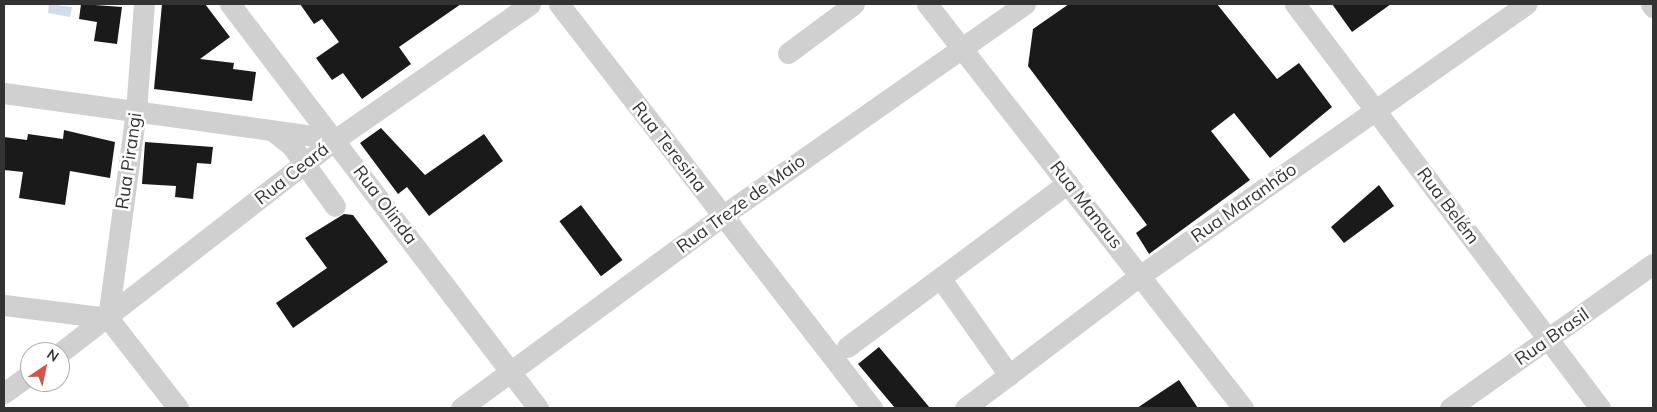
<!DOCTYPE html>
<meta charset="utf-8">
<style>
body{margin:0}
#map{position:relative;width:1657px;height:412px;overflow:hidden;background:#fff;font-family:Mulish,sans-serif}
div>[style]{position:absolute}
.water>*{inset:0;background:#d1ddeb}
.building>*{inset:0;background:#1a1a1a;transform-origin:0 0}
.minor>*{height:21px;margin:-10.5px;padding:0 10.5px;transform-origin:10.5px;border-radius:10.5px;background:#d0d0d0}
span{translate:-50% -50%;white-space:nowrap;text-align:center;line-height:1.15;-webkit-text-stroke:5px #fff;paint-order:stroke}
.street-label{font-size:18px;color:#333}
.frame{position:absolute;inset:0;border:5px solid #333;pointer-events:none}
.north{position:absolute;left:20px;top:342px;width:50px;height:50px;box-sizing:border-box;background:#fff;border:1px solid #adadad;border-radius:50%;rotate:34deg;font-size:14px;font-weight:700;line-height:20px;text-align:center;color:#333}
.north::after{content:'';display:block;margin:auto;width:18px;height:22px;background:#d75347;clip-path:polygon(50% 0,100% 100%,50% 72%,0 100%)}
</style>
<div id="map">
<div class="water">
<i style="clip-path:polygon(49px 4px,72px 7px,70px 17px,48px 13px)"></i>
</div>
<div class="building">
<i style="clip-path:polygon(81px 4px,122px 7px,117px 44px,94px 41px,97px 22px,79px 19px)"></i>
<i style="clip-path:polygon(162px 4px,205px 4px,230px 37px,200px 59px,234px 63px,233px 69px,256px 72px,252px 101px,154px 89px)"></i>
<i style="clip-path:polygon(300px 4px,461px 4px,399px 47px,411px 64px,362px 99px,343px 73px,332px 80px,316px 58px,339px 42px,322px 19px,314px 24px)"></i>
<i style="clip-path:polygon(1069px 4px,1217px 4px,1277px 79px,1299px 63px,1332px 107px,1270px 158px,1234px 113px,1211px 131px,1250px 180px,1149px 254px,1136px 233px,1147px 225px,1028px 66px,1033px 29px)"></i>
<i style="clip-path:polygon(1332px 4px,1391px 4px,1352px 32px)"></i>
<i style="clip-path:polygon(381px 128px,425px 175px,484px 134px,503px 161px,429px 216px,407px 187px,398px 194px,360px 143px)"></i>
<i style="clip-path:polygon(64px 130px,115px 142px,110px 178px,70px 171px,65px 205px,19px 198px,23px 172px,4px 170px,4px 137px,27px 140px,28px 134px,63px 139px)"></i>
<i style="clip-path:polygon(145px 142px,213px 147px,211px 164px,197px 163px,193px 199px,175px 197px,176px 186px,142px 184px)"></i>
<i style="clip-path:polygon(1379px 185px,1394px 206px,1344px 243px,1331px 227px)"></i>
<i style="left:581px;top:205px;width:69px;height:27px;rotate:53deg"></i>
<i style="clip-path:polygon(344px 214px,353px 215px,388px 262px,293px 328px,276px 303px,327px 268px,305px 238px)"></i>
<i style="clip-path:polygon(879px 347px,930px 408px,895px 408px,858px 364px)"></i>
<i style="clip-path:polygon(1179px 380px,1198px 408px,1137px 408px)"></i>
</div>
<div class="minor">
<i style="left:230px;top:4px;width:508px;rotate:52.68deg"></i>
<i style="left:559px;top:4px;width:511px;rotate:52.23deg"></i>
<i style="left:927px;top:4px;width:513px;rotate:51.97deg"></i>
<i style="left:1295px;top:4px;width:506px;rotate:52.95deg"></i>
<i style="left:1651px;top:4px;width:4px;rotate:56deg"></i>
<i style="left:788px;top:53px;width:82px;rotate:-36.6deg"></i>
<i style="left:4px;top:93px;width:335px;rotate:7.9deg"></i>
<i style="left:273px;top:131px;width:23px;rotate:38deg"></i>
<i style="left:291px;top:145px;width:75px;rotate:54.2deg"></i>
<i style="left:941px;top:279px;width:118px;rotate:54.7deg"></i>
<i style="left:4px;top:305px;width:105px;rotate:7.1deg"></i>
<i style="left:108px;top:318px;width:208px;rotate:-82.3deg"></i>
<i style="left:136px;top:112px;width:108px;rotate:-85.8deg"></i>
<i style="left:108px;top:318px;width:114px;rotate:52.1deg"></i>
<i style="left:847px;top:347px;width:275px;rotate:-36.6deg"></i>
<i style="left:60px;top:353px;width:349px;rotate:-37.8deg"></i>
<i style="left:336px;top:139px;width:236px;rotate:-34.8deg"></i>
<i style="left:4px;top:393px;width:32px;rotate:-36deg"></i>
<i style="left:461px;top:408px;width:324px;rotate:-36.3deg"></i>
<i style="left:722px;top:216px;width:370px;rotate:-35deg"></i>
<i style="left:965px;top:408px;width:221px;rotate:-37.1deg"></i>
<i style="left:1141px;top:275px;width:471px;rotate:-35.1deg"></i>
<i style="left:1450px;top:408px;width:249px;rotate:-35.4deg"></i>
</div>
<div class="street-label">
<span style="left:669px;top:147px;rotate:52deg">Rua Teresina</span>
<span style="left:129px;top:161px;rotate:-82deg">Rua Pirangi</span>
<span style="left:292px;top:174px;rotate:-38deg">Rua Ceará</span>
<span style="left:1244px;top:203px;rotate:-35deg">Rua Maranhão</span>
<span style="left:741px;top:204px;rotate:-36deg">Rua Treze de Maio</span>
<span style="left:385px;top:205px;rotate:53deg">Rua Olinda</span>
<span style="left:1086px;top:205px;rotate:52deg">Rua Manaus</span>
<span style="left:1448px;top:206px;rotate:53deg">Rua Belém</span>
<span style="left:1552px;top:337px;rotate:-35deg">Rua Brasil</span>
</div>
<div class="frame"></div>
<div class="north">N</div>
</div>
